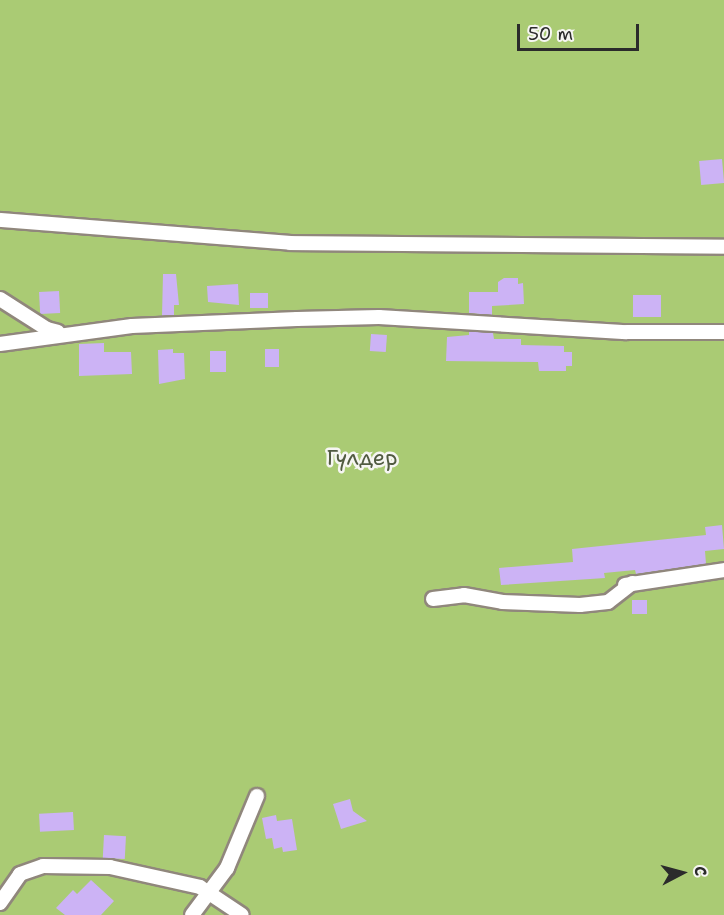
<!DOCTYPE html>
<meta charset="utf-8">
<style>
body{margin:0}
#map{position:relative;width:724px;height:915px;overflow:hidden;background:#f5e3ce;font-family:"Shantell Sans",sans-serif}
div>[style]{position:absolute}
.green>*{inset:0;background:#aacb74;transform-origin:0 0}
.building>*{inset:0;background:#ccb3f5;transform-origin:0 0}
.roads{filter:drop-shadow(2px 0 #90877c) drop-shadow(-2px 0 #90877c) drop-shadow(0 2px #90877c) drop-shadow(0 -2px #90877c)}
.street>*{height:14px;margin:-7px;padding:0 7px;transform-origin:7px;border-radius:7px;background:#fff}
span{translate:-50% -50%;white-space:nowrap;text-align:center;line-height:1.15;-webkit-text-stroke:5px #f6f6f2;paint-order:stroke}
.park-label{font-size:22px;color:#515b41}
.north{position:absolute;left:652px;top:843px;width:60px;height:60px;-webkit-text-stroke:4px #f6f6f2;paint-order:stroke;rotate:84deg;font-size:16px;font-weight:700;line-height:24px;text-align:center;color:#2b2b2b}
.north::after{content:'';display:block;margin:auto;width:21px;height:27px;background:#2b2b2b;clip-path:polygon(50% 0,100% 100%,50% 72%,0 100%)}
.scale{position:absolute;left:517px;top:24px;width:122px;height:27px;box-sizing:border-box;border:3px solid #2b2b2b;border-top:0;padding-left:8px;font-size:18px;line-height:21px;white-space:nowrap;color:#2b2b2b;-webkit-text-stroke:4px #f6f6f2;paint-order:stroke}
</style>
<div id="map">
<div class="green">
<i style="left:0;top:0;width:724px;height:915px"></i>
</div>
<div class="building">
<i style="left:722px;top:159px;width:24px;height:23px;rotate:85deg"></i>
<i style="clip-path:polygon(163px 274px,176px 274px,179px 305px,174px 305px,174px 315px,162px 316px)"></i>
<i style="clip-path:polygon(504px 278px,518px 278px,518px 284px,523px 283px,524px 304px,492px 306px,492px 315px,469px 313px,469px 292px,498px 292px,498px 282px)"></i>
<i style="clip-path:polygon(238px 284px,239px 305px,208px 302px,207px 286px)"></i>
<i style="left:59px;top:291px;width:22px;height:20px;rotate:87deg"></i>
<i style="left:268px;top:293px;width:15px;height:18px;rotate:90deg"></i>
<i style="left:633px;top:295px;width:28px;height:22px"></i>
<i style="clip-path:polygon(469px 331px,493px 333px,494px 339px,521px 339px,521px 345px,564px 346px,564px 352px,572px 352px,572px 366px,566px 366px,566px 371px,539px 371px,538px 362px,446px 361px,447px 337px,469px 335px)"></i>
<i style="left:371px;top:334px;width:16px;height:17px;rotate:4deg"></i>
<i style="clip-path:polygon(104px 343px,104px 352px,131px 352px,132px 374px,79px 376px,79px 344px)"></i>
<i style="clip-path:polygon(173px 349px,173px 353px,184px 353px,185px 379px,159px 384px,158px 350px)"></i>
<i style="left:265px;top:349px;width:14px;height:18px"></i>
<i style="left:210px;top:351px;width:16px;height:21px"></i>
<i style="clip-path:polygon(722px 525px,724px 549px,705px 551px,706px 564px,636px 574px,635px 570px,604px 573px,605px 578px,501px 585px,499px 568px,573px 562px,572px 549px,706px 535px,705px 527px)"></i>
<i style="left:632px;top:600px;width:15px;height:14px"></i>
<i style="clip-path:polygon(350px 799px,353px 811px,367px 821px,341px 829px,333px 804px)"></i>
<i style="left:73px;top:812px;width:18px;height:34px;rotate:87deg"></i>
<i style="clip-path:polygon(276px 815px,277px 821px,292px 819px,297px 850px,283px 852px,282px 847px,274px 849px,272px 838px,266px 839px,262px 818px)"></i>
<i style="left:104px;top:835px;width:22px;height:23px;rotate:3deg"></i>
<i style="clip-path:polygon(91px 880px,114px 901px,101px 915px,65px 915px,56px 908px,73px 890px,77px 894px)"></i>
</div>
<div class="roads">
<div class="street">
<i style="left:0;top:220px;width:291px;rotate:4.5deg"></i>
<i style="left:290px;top:243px;width:434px;rotate:0.5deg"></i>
<i style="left:0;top:299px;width:56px;rotate:32.6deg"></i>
<i style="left:47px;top:329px;width:11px;rotate:15deg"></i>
<i style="left:0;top:344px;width:133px;rotate:-7.8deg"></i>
<i style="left:132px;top:326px;width:165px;rotate:-2.4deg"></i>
<i style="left:297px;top:319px;width:82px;rotate:-1.4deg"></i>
<i style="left:379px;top:317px;width:248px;rotate:3.5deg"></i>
<i style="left:627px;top:332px;width:97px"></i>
<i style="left:625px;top:585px;width:100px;rotate:-8.6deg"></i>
<i style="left:433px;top:599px;width:31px;rotate:-7deg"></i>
<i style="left:464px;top:595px;width:39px;rotate:10deg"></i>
<i style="left:502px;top:602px;width:78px;rotate:2.2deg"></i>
<i style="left:580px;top:605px;width:28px;rotate:-6deg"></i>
<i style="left:608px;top:602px;width:31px;rotate:-38deg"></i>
<i style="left:0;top:903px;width:35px;rotate:-55deg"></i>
<i style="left:20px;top:874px;width:24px;rotate:-19deg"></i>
<i style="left:43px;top:866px;width:67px;rotate:0.9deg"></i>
<i style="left:110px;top:867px;width:92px;rotate:12.5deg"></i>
<i style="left:200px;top:887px;width:50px;rotate:33.7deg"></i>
<i style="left:192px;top:915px;width:59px;rotate:-53.3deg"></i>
<i style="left:227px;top:868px;width:78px;rotate:-67.4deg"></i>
</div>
</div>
<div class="park-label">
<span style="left:362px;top:458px">Гүлдер</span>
</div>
<div class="north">С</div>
<div class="scale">50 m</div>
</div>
